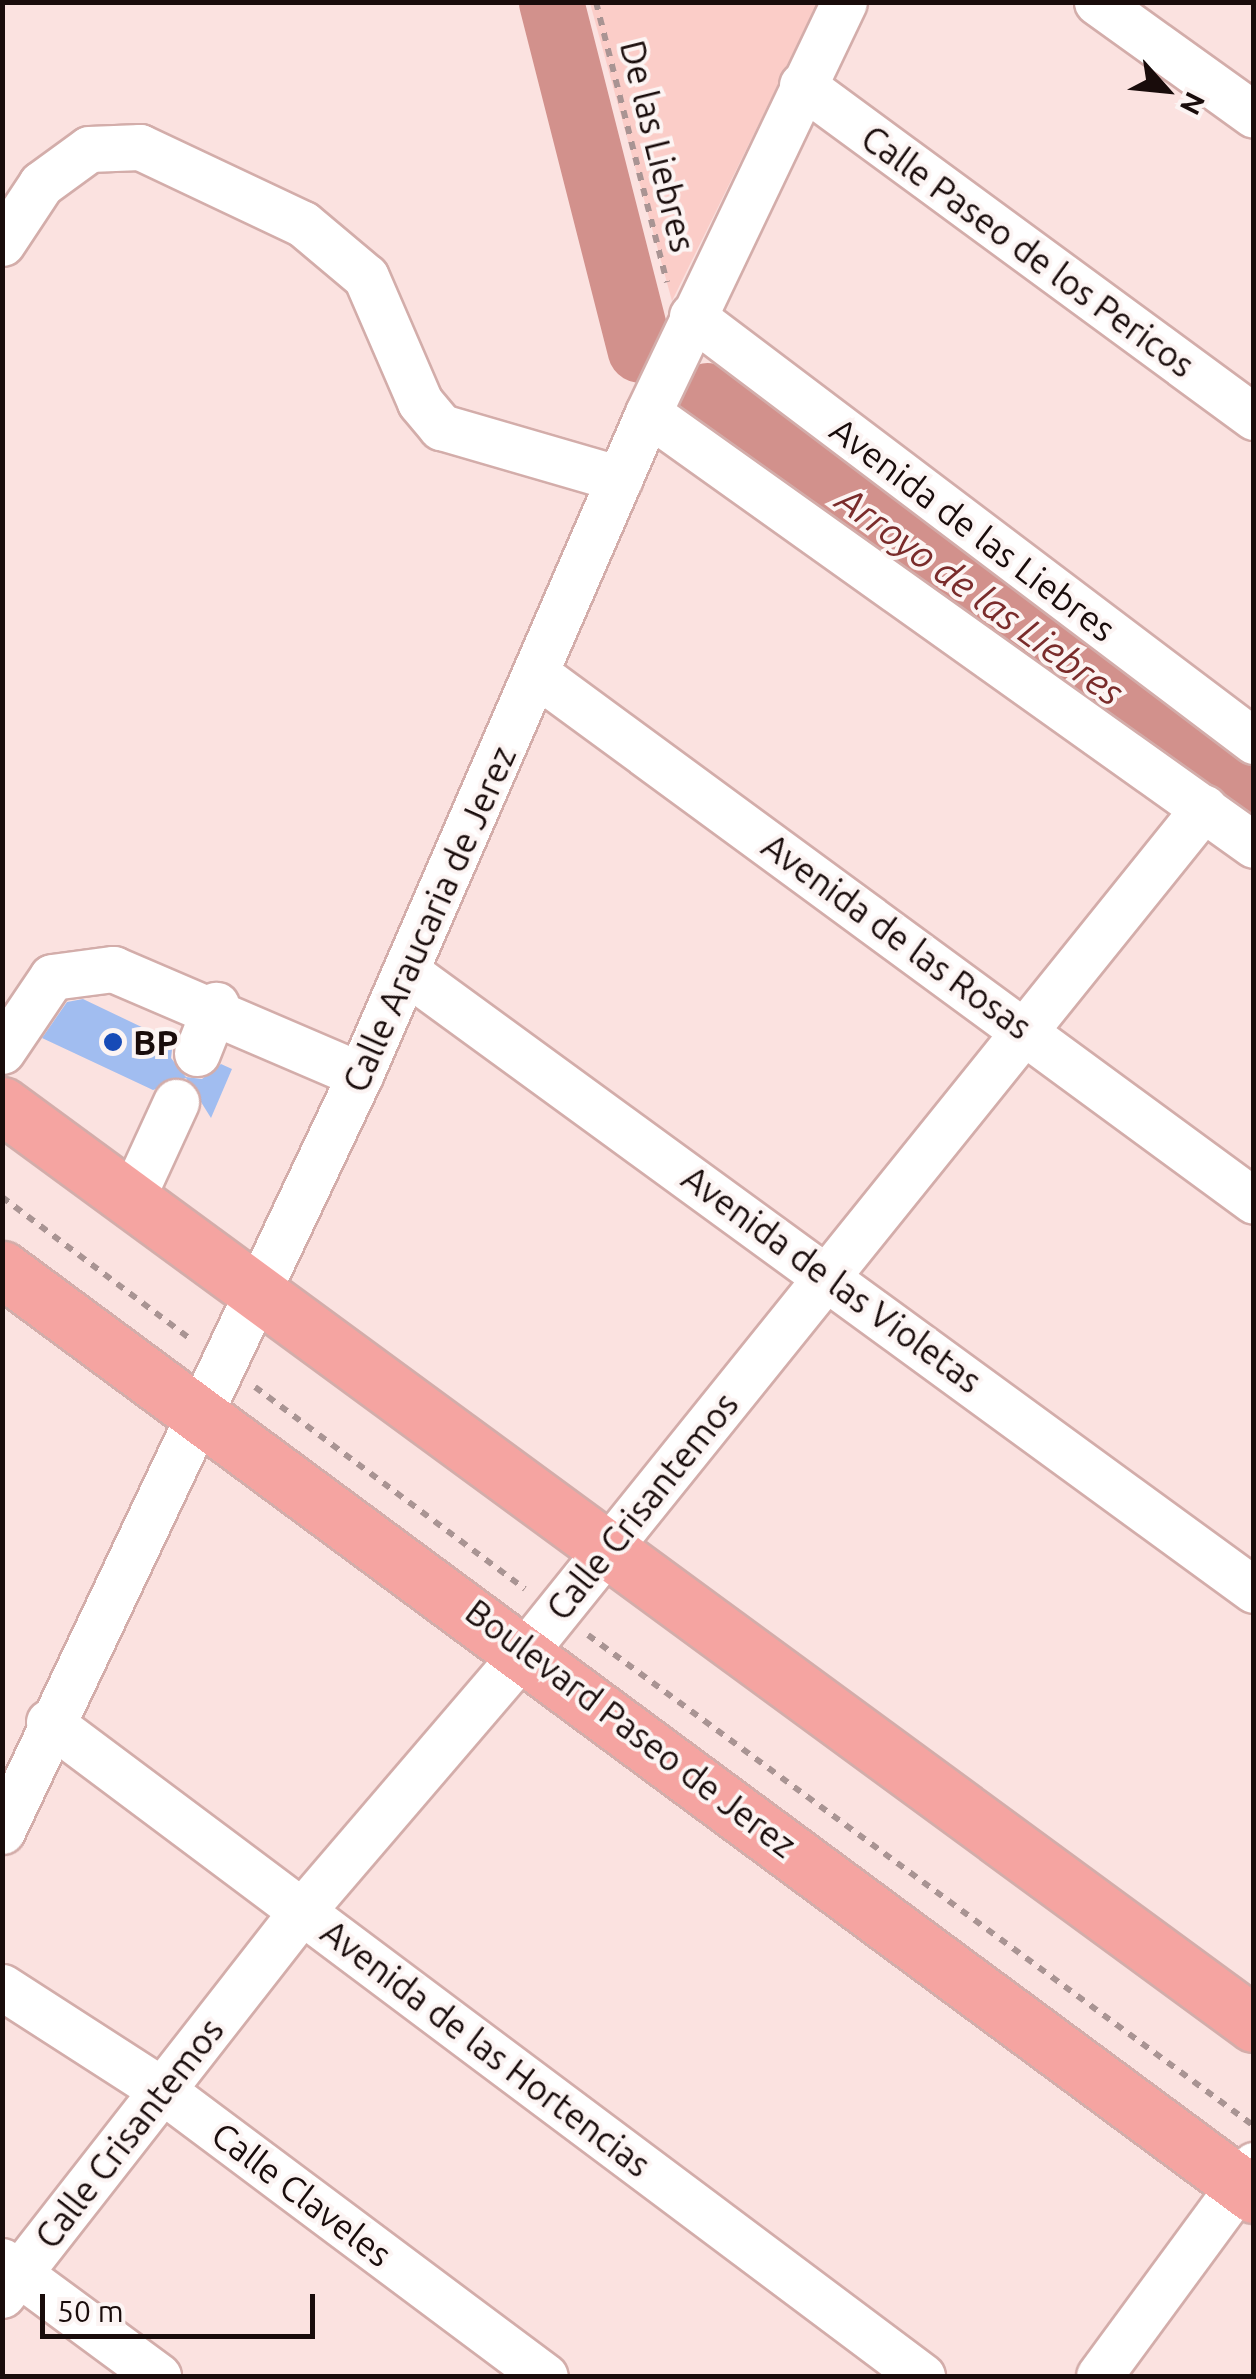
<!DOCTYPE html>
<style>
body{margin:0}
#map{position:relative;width:1256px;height:2379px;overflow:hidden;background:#fbe2e0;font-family:Ubuntu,sans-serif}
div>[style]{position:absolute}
.green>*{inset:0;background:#fbcdc8}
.river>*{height:65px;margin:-32.5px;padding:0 32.5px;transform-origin:32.5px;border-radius:32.5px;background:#d2918c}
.building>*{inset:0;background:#a1bdf0}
.path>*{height:6px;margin-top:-3px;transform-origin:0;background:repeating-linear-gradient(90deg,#a99493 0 8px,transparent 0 16px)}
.roads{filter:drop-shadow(2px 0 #d3adaa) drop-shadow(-2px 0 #d3adaa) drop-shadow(0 2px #d3adaa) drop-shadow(0 -2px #d3adaa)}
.minor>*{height:45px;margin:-22.5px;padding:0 22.5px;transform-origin:22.5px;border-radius:22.5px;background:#fff}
.major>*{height:55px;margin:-27.5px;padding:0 27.5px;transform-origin:27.5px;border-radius:27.5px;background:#f5a4a1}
.dots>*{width:28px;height:28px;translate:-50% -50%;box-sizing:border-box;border:5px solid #fcf4f3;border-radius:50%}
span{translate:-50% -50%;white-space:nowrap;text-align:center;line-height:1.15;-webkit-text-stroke:8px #fcf4f3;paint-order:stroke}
.street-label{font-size:35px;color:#190c0b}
.poi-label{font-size:35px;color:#190c0b;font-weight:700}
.left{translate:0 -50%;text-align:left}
.water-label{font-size:38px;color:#7a2c2b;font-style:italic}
.frame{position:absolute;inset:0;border:5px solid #190c0b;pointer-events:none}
.north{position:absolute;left:1116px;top:40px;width:100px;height:100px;-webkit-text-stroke:8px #fcf4f3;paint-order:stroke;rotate:117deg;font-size:28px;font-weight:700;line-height:40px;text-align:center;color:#190c0b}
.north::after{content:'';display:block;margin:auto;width:35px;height:45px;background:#190c0b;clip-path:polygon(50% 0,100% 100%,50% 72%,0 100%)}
.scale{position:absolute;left:40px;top:2294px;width:275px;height:45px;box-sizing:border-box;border:5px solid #190c0b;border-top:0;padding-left:12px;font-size:30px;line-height:35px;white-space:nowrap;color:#190c0b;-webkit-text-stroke:8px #fcf4f3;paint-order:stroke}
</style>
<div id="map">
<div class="green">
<i style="clip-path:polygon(590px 3px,818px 3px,672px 301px)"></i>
</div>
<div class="river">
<i style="left:551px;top:2px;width:359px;rotate:75.7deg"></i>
<i style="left:707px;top:395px;width:678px;rotate:36.24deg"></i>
</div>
<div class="building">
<i style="clip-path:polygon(83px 999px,173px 1042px,171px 1058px,186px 1077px,202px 1079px,221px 1064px,232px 1069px,211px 1118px,186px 1078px,153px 1090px,42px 1038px,67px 1002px)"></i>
</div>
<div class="path">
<i style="left:596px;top:2px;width:289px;rotate:75.8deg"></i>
<i style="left:2px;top:1197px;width:239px;rotate:37deg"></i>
<i style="left:255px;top:1387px;width:337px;rotate:36.8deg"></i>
<i style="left:588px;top:1635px;width:827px;rotate:36.4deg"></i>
</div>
<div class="roads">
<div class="minor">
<i style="left:1097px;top:2px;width:193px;rotate:35.7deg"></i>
<i style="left:802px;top:85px;width:561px;rotate:36.3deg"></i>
<i style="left:2px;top:243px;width:71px;rotate:-56.5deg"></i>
<i style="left:41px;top:184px;width:59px;rotate:-36.1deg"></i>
<i style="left:89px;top:149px;width:51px;rotate:-2.2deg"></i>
<i style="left:140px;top:147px;width:180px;rotate:25.3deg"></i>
<i style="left:303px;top:224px;width:82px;rotate:40.1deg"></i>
<i style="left:366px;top:277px;width:136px;rotate:66.6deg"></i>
<i style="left:420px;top:402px;width:33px;rotate:50deg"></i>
<i style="left:441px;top:427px;width:186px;rotate:16.2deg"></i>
<i style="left:692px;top:316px;width:705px;rotate:37.1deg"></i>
<i style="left:648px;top:413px;width:744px;rotate:35.48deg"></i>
<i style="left:538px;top:675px;width:888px;rotate:36.3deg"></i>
<i style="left:407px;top:972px;width:1048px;rotate:36.12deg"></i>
<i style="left:2px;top:1051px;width:89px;rotate:-56deg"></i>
<i style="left:52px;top:977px;width:62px;rotate:-7.5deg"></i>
<i style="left:113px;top:969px;width:269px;rotate:23.2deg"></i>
<i style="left:197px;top:1053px;width:52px;rotate:-68.4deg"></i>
<i style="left:131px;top:1200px;width:108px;rotate:-65.3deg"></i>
<i style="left:49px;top:1722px;width:1091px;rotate:36.84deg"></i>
<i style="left:2px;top:1831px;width:836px;rotate:-64.66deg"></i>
<i style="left:360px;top:1075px;width:722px;rotate:-66.49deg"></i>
<i style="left:648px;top:413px;width:455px;rotate:-64.5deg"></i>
<i style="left:2px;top:1987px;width:190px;rotate:32.8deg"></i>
<i style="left:162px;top:2090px;width:478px;rotate:36.8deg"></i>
<i style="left:2px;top:2261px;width:194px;rotate:36.4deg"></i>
<i style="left:2px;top:2295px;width:489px;rotate:-52deg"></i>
<i style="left:303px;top:1910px;width:344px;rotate:-49.4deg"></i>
<i style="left:527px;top:1649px;width:1080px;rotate:-51.17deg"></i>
<i style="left:1099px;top:2376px;width:262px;rotate:-53.7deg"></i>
</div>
<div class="major">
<i style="left:2px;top:1105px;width:1553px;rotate:36.28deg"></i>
<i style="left:2px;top:1269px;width:1557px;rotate:36.49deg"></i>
</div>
</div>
<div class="dots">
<i style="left:113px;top:1042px;background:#174bb7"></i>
</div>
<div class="street-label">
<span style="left:658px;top:146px;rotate:76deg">De las Liebres</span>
<span style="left:1028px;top:251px;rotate:36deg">Calle Paseo de los Pericos</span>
<span style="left:973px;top:529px;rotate:37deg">Avenida de las Liebres</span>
<span style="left:429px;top:919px;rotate:-66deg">Calle Araucaria de Jerez</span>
<span style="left:897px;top:936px;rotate:36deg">Avenida de las Rosas</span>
<span style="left:832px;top:1279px;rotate:36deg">Avenida de las Violetas</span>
<span style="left:642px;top:1506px;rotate:-51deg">Calle Crisantemos</span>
<span style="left:631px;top:1728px;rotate:37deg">Boulevard Paseo de Jerez</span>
<span style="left:486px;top:2048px;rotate:37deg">Avenida de las Hortencias</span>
<span style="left:129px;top:2133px;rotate:-52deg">Calle Crisantemos</span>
<span style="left:302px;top:2194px;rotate:37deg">Calle Claveles</span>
</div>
<div class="poi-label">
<span class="left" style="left:133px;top:1042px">BP</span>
</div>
<div class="water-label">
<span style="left:980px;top:596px;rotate:36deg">Arroyo de las Liebres</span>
</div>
<div class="frame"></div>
<div class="north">N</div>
<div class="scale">50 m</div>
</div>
